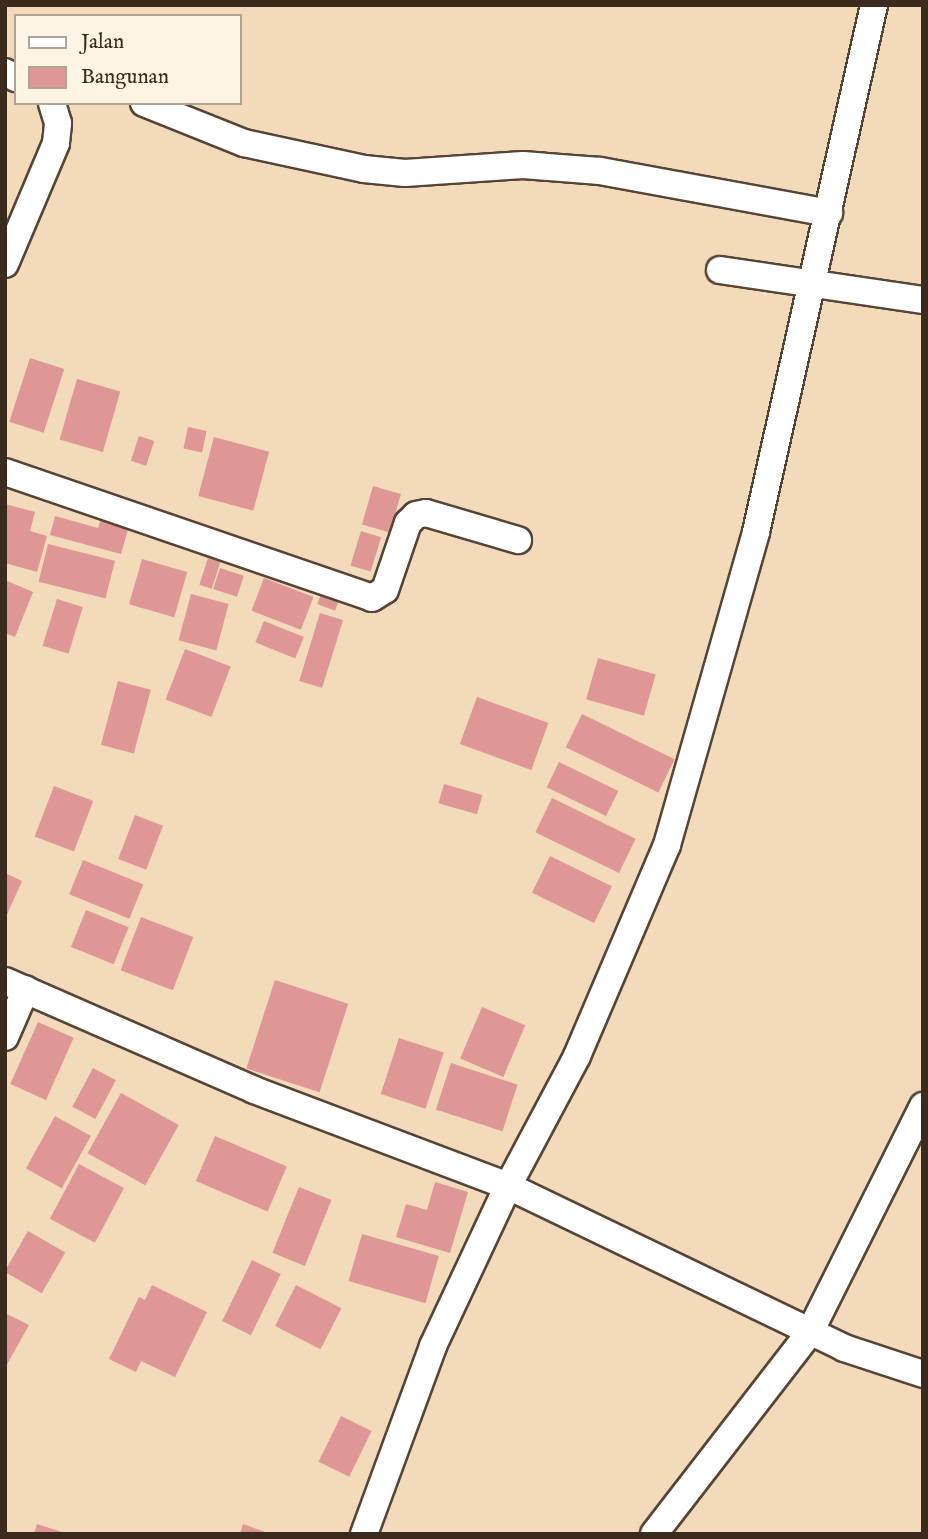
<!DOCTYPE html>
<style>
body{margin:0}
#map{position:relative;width:928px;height:1539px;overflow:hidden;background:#f2dabb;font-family:"IM FELL English",serif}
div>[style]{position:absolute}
.building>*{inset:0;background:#de9794;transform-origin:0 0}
.roads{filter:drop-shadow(2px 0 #564436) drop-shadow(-2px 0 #564436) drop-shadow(0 2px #564436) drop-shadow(0 -2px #564436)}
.minor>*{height:26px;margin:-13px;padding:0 13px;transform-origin:13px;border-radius:13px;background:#fff}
span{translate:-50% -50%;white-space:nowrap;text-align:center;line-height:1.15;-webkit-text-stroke:5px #fcf5e5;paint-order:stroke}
.frame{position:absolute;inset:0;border:7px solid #3b2a1e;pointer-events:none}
.legend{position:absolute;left:14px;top:14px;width:228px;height:91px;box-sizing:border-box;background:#fcf5e5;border:2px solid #afa495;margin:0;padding:9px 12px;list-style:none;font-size:21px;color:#3b2a1e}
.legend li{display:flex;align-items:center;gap:14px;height:35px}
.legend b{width:35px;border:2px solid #afa495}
</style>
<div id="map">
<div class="building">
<i style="left:30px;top:358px;width:36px;height:67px;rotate:18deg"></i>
<i style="left:77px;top:379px;width:45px;height:63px;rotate:16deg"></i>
<i style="left:188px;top:427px;width:19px;height:22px;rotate:12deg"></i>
<i style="left:139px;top:436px;width:16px;height:26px;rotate:18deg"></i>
<i style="left:214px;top:437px;width:57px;height:61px;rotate:15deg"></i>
<i style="left:373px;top:486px;width:29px;height:40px;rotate:16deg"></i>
<i style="clip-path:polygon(5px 504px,35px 512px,30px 531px,47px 536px,37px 572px,5px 563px)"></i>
<i style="clip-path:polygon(55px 516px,98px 528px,101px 519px,129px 526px,121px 554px,50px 535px)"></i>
<i style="left:361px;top:531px;width:21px;height:36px;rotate:17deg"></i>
<i style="left:48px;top:544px;width:69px;height:39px;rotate:14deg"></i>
<i style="left:208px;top:558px;width:13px;height:28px;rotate:18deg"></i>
<i style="left:142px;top:559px;width:47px;height:47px;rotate:16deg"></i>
<i style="left:220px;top:568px;width:25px;height:22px;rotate:18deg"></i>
<i style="left:264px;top:578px;width:53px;height:35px;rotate:21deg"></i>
<i style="clip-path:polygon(5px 580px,33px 592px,15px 637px,5px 633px)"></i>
<i style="left:323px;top:589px;width:19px;height:16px;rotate:21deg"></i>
<i style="left:191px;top:594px;width:39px;height:48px;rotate:15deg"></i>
<i style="left:57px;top:599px;width:27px;height:49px;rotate:17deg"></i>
<i style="left:320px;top:613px;width:24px;height:71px;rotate:17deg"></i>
<i style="left:264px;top:621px;width:43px;height:23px;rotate:22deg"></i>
<i style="left:185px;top:649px;width:49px;height:54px;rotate:21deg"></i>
<i style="left:598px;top:658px;width:60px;height:43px;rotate:16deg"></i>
<i style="left:118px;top:681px;width:34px;height:66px;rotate:15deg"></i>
<i style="left:477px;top:697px;width:76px;height:50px;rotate:20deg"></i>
<i style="left:582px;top:714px;width:103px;height:37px;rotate:26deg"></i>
<i style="left:559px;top:762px;width:66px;height:28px;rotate:26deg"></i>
<i style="left:444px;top:784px;width:40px;height:20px;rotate:16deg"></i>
<i style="left:54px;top:786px;width:42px;height:54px;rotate:21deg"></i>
<i style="left:552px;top:798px;width:93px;height:38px;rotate:26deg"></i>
<i style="left:135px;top:815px;width:30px;height:47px;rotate:21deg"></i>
<i style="left:550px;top:856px;width:69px;height:41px;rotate:26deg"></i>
<i style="left:83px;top:860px;width:65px;height:37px;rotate:22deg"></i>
<i style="clip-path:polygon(5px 873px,22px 881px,5px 919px)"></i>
<i style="left:86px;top:910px;width:46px;height:40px;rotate:22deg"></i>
<i style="left:141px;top:917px;width:56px;height:57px;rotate:21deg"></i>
<i style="left:275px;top:980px;width:77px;height:93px;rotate:18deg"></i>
<i style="left:482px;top:1007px;width:47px;height:56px;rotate:23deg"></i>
<i style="left:38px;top:1022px;width:39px;height:68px;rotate:24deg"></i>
<i style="left:399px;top:1038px;width:47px;height:59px;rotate:18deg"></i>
<i style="left:451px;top:1063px;width:70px;height:49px;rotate:18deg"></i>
<i style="left:93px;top:1068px;width:26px;height:44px;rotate:28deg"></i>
<i style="left:121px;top:1093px;width:66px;height:69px;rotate:29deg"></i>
<i style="left:55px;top:1116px;width:41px;height:60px;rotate:29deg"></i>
<i style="left:215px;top:1136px;width:78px;height:49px;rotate:23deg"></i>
<i style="left:79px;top:1164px;width:51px;height:62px;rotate:28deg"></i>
<i style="clip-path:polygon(435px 1182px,468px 1192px,450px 1253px,396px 1237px,406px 1204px,427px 1210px)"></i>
<i style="left:299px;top:1187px;width:35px;height:71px;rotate:22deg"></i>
<i style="left:28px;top:1231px;width:43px;height:47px;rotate:30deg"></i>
<i style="left:362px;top:1234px;width:80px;height:49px;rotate:16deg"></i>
<i style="left:252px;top:1260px;width:32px;height:68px;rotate:26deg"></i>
<i style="clip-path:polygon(152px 1285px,207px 1312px,175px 1377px,141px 1361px,136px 1372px,109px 1359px,139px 1297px,145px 1300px)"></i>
<i style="left:296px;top:1285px;width:51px;height:46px;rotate:27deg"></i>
<i style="clip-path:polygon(5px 1313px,29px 1325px,5px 1368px)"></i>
<i style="left:341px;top:1416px;width:34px;height:51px;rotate:26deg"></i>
<i style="clip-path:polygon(37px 1524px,65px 1533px,65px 1534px,34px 1534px)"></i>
<i style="clip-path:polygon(243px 1524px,268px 1533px,268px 1534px,240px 1534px)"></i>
</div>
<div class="roads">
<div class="minor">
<i style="left:5px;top:72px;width:13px;rotate:29deg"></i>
<i style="left:144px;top:103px;width:108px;rotate:21.8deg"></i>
<i style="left:244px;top:143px;width:123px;rotate:12.2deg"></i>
<i style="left:364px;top:169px;width:41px;rotate:5.6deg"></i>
<i style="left:405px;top:173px;width:118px;rotate:-3.9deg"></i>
<i style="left:523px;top:165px;width:77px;rotate:4.5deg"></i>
<i style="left:600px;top:171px;width:233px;rotate:10.4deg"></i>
<i style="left:5px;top:264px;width:131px;rotate:-67.1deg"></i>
<i style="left:56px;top:143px;width:20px;rotate:-84deg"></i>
<i style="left:58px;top:123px;width:21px;rotate:-107deg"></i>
<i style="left:720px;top:270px;width:205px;rotate:8.4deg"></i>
<i style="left:5px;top:472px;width:388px;rotate:18.9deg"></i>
<i style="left:372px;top:598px;width:15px;rotate:-32deg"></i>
<i style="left:385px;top:590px;width:71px;rotate:-71.1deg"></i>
<i style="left:408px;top:523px;width:11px;rotate:-45deg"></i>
<i style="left:416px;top:515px;width:10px;rotate:-11deg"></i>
<i style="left:426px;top:513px;width:96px;rotate:16.4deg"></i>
<i style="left:5px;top:981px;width:272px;rotate:23.6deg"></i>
<i style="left:254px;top:1090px;width:272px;rotate:20.7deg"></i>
<i style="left:508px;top:1186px;width:373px;rotate:25.7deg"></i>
<i style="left:844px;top:1348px;width:83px;rotate:18.2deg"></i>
<i style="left:5px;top:1037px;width:52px;rotate:-66.4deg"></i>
<i style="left:364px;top:1534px;width:200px;rotate:-69.8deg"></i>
<i style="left:433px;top:1346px;width:177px;rotate:-64.9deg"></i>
<i style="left:508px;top:1186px;width:147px;rotate:-62deg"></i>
<i style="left:577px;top:1056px;width:229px;rotate:-66.9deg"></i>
<i style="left:667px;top:845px;width:325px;rotate:-74.1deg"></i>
<i style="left:756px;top:532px;width:540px;rotate:-77.38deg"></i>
<i style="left:654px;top:1534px;width:255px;rotate:-52.3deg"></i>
<i style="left:810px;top:1332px;width:253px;rotate:-63.4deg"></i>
</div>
</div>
<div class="frame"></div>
<ul class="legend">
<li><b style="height:9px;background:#fff"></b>Jalan</li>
<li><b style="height:19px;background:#de9794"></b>Bangunan</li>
</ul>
</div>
